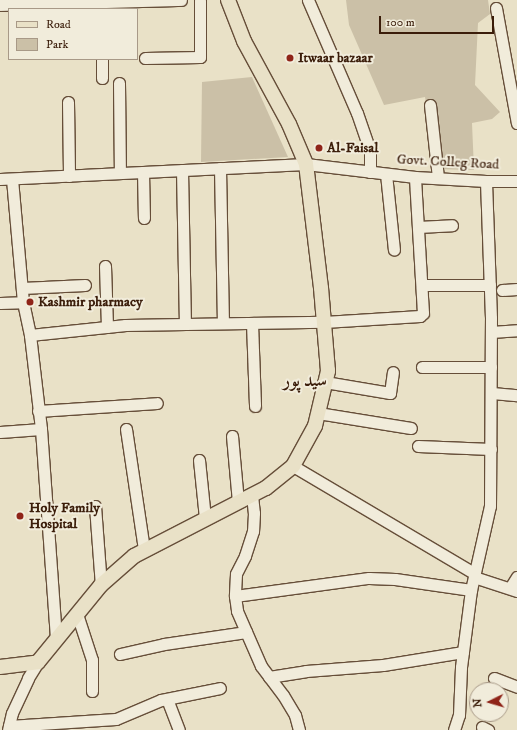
<!DOCTYPE html>
<meta charset="utf-8">
<style>
body{margin:0}
#map{position:relative;width:517px;height:730px;overflow:hidden;background:#e9e1c7;font-family:"IM FELL DW Pica",Amiri,serif}
div>[style]{position:absolute}
.green>*{inset:0;background:#cbc0a7}
.roads{filter:drop-shadow(1px 0 #664e39) drop-shadow(-1px 0 #664e39) drop-shadow(0 1px #664e39) drop-shadow(0 -1px #664e39)}
.minor>*{height:11px;margin:-5.5px;padding:0 5.5px;transform-origin:5.5px;border-radius:5.5px;background:#f1ecdb}
.major>*{height:14px;margin:-7px;padding:0 7px;transform-origin:7px;border-radius:7px;background:#e9e1c7}
.dots>*{width:11px;height:11px;translate:-50% -50%;box-sizing:border-box;border:2px solid #f1ecdb;border-radius:50%}
span{translate:-50% -50%;white-space:nowrap;text-align:center;line-height:1.15;-webkit-text-stroke:4px #f1ecdb;paint-order:stroke}
.poi-label{font-size:14px;color:#3b1d0a;font-weight:700}
.left{translate:0 -50%;text-align:left}
.street-label{font-size:14px;color:#3b1d0a}
.district-label{font-size:18px;color:#3b1d0a;font-weight:700}
.legend{position:absolute;left:8px;top:8px;width:130px;height:52px;box-sizing:border-box;background:#f1ecdb;border:1px solid #a89987;margin:0;padding:5px 7px;list-style:none;font-size:12px;color:#3b1d0a}
.legend li{display:flex;align-items:center;gap:8px;height:20px}
.legend b{width:20px;border:1px solid #a89987}
.north{position:absolute;left:469px;top:682px;width:40px;height:40px;box-sizing:border-box;background:#f1ecdb;border:1px solid #a89987;border-radius:50%;rotate:265deg;font-size:11px;font-weight:700;line-height:16px;text-align:center;color:#3b1d0a}
.north::after{content:'';display:block;margin:auto;width:14px;height:18px;background:#8f2418;clip-path:polygon(50% 0,100% 100%,50% 72%,0 100%)}
.scale{position:absolute;left:379px;top:16px;width:115px;height:18px;box-sizing:border-box;border:2px solid #3b1d0a;border-top:0;padding-left:5px;font-size:12px;line-height:14px;white-space:nowrap;color:#3b1d0a;-webkit-text-stroke:3px #f1ecdb;paint-order:stroke}
</style>
<div id="map">
<div class="green">
<i style="clip-path:polygon(346px 0,488px 0,490px 14px,478px 23px,475px 85px,500px 112px,492px 119px,472px 123px,474px 170px,436px 169px,425px 97px,384px 105px,349px 25px)"></i>
<i style="clip-path:polygon(252px 77px,288px 157px,201px 162px,202px 82px)"></i>
</div>
<div class="roads">
<div class="minor">
<i style="left:308px;top:0;width:123px;rotate:66.6deg"></i>
<i style="left:357px;top:113px;width:39px;rotate:71deg"></i>
<i style="left:370px;top:150px;width:22px;rotate:90deg"></i>
<i style="left:0;top:5px;width:181px;rotate:-1.6deg"></i>
<i style="left:496px;top:8px;width:117px;rotate:79.7deg"></i>
<i style="left:145px;top:58px;width:55px;rotate:-1deg"></i>
<i style="left:200px;top:57px;width:57px;rotate:-90deg"></i>
<i style="left:102px;top:59px;width:19px;rotate:90deg"></i>
<i style="left:119px;top:83px;width:90px;rotate:89.4deg"></i>
<i style="left:68px;top:102px;width:74px;rotate:89.2deg"></i>
<i style="left:430px;top:105px;width:73px;rotate:83.7deg"></i>
<i style="left:220px;top:168px;width:155px;rotate:88.9deg"></i>
<i style="left:182px;top:170px;width:154px;rotate:88.9deg"></i>
<i style="left:143px;top:172px;width:46px;rotate:88.8deg"></i>
<i style="left:386px;top:174px;width:76px;rotate:84deg"></i>
<i style="left:0;top:179px;width:306px;rotate:-2.8deg"></i>
<i style="left:306px;top:164px;width:110px;rotate:6.8deg"></i>
<i style="left:415px;top:177px;width:71px;rotate:3.2deg"></i>
<i style="left:486px;top:181px;width:31px"></i>
<i style="left:12px;top:179px;width:123px;rotate:84.9deg"></i>
<i style="left:23px;top:302px;width:34px;rotate:78deg"></i>
<i style="left:30px;top:335px;width:95px;rotate:83.3deg"></i>
<i style="left:41px;top:429px;width:210px;rotate:85.9deg"></i>
<i style="left:418px;top:227px;width:34px;rotate:-3deg"></i>
<i style="left:105px;top:266px;width:61px;rotate:88.1deg"></i>
<i style="left:422px;top:285px;width:68px"></i>
<i style="left:22px;top:288px;width:63px;rotate:-2.7deg"></i>
<i style="left:502px;top:290px;width:15px;rotate:-4deg"></i>
<i style="left:0;top:303px;width:23px;rotate:-2deg"></i>
<i style="left:252px;top:323px;width:83px;rotate:87.9deg"></i>
<i style="left:491px;top:332px;width:26px;rotate:-4deg"></i>
<i style="left:30px;top:335px;width:96px;rotate:-6deg"></i>
<i style="left:125px;top:325px;width:199px;rotate:-0.9deg"></i>
<i style="left:324px;top:322px;width:96px;rotate:-3.6deg"></i>
<i style="left:420px;top:316px;width:4px;rotate:-45deg"></i>
<i style="left:423px;top:313px;width:136px;rotate:-93.4deg"></i>
<i style="left:422px;top:367px;width:69px"></i>
<i style="left:325px;top:382px;width:66px;rotate:9.6deg"></i>
<i style="left:390px;top:393px;width:21px;rotate:-82deg"></i>
<i style="left:492px;top:393px;width:25px;rotate:5deg"></i>
<i style="left:38px;top:411px;width:119px;rotate:-3.8deg"></i>
<i style="left:318px;top:413px;width:94px;rotate:9.2deg"></i>
<i style="left:126px;top:429px;width:122px;rotate:81.5deg"></i>
<i style="left:0;top:432px;width:41px;rotate:-4.2deg"></i>
<i style="left:232px;top:436px;width:66px;rotate:84.8deg"></i>
<i style="left:418px;top:446px;width:73px;rotate:2.4deg"></i>
<i style="left:199px;top:460px;width:58px;rotate:84.1deg"></i>
<i style="left:293px;top:466px;width:210px;rotate:30.6deg"></i>
<i style="left:252px;top:495px;width:18px;rotate:84deg"></i>
<i style="left:254px;top:513px;width:18px;rotate:93deg"></i>
<i style="left:253px;top:531px;width:26px;rotate:108deg"></i>
<i style="left:245px;top:556px;width:20px;rotate:117deg"></i>
<i style="left:236px;top:574px;width:22px;rotate:93deg"></i>
<i style="left:235px;top:596px;width:15px;rotate:82deg"></i>
<i style="left:237px;top:611px;width:60px;rotate:66.4deg"></i>
<i style="left:261px;top:666px;width:36px;rotate:53deg"></i>
<i style="left:283px;top:695px;width:23px;rotate:59deg"></i>
<i style="left:295px;top:715px;width:16px;rotate:75deg"></i>
<i style="left:95px;top:506px;width:79px;rotate:85.7deg"></i>
<i style="left:474px;top:577px;width:45px;rotate:18deg"></i>
<i style="left:510px;top:588px;width:13px;rotate:-58deg"></i>
<i style="left:235px;top:596px;width:135px;rotate:-7.7deg"></i>
<i style="left:369px;top:578px;width:26px;rotate:2deg"></i>
<i style="left:395px;top:579px;width:77px;rotate:8.2deg"></i>
<i style="left:77px;top:614px;width:48px;rotate:71.9deg"></i>
<i style="left:92px;top:660px;width:31px;rotate:90deg"></i>
<i style="left:120px;top:654px;width:45px;rotate:-12.8deg"></i>
<i style="left:164px;top:644px;width:83px;rotate:-8.3deg"></i>
<i style="left:269px;top:677px;width:37px;rotate:-9deg"></i>
<i style="left:306px;top:671px;width:77px;rotate:-4.5deg"></i>
<i style="left:383px;top:665px;width:81px;rotate:-9.2deg"></i>
<i style="left:494px;top:678px;width:25px;rotate:21deg"></i>
<i style="left:167px;top:699px;width:33px;rotate:69deg"></i>
<i style="left:9px;top:726px;width:107px;rotate:-3.7deg"></i>
<i style="left:116px;top:719px;width:49px;rotate:-22.9deg"></i>
<i style="left:161px;top:700px;width:60px;rotate:-11.5deg"></i>
<i style="left:482px;top:727px;width:7px;rotate:27deg"></i>
<i style="left:8px;top:730px;width:17px;rotate:-77deg"></i>
<i style="left:12px;top:713px;width:38px;rotate:-65deg"></i>
<i style="left:28px;top:678px;width:19px;rotate:-58deg"></i>
<i style="left:454px;top:730px;width:16px;rotate:-72deg"></i>
<i style="left:459px;top:715px;width:48px;rotate:-87.6deg"></i>
<i style="left:461px;top:667px;width:78px;rotate:-82.6deg"></i>
<i style="left:471px;top:590px;width:86px;rotate:-77.3deg"></i>
<i style="left:490px;top:506px;width:188px;rotate:-89.7deg"></i>
<i style="left:491px;top:318px;width:137px;rotate:-92.1deg"></i>
</div>
<div class="major">
<i style="left:0;top:667px;width:38px;rotate:-7deg"></i>
<i style="left:38px;top:662px;width:99px;rotate:-50.7deg"></i>
<i style="left:101px;top:585px;width:44px;rotate:-41.3deg"></i>
<i style="left:134px;top:556px;width:148px;rotate:-27.3deg"></i>
<i style="left:266px;top:488px;width:35px;rotate:-39deg"></i>
<i style="left:293px;top:466px;width:46px;rotate:-61.2deg"></i>
<i style="left:315px;top:426px;width:57px;rotate:-76.7deg"></i>
<i style="left:328px;top:371px;width:83px;rotate:-94.8deg"></i>
<i style="left:321px;top:288px;width:125px;rotate:-96.9deg"></i>
<i style="left:306px;top:164px;width:43px;rotate:-113deg"></i>
<i style="left:289px;top:124px;width:94px;rotate:-118.5deg"></i>
<i style="left:244px;top:41px;width:44px;rotate:-111.3deg"></i>
</div>
</div>
<div class="dots">
<i style="left:290px;top:58px;background:#8f2418"></i>
<i style="left:319px;top:148px;background:#8f2418"></i>
<i style="left:30px;top:302px;background:#8f2418"></i>
<i style="left:20px;top:516px;background:#8f2418"></i>
</div>
<div class="poi-label">
<span class="left" style="left:298px;top:58px">Itwaar bazaar</span>
<span class="left" style="left:327px;top:148px">Al-Faisal</span>
<span class="left" style="left:38px;top:302px">Kashmir pharmacy</span>
<span class="left" style="left:29px;top:516px">Holy Family<br>Hospital</span>
</div>
<div class="street-label">
<span style="left:448px;top:162px;rotate:3deg">Govt. Colleg Road</span>
</div>
<div class="district-label">
<span style="left:305px;top:381px">سید پور</span>
</div>
<ul class="legend">
<li><b style="height:5px;background:#e9e1c7"></b>Road</li>
<li><b style="height:11px;background:#cbc0a7"></b>Park</li>
</ul>
<div class="north">N</div>
<div class="scale">100 m</div>
</div>
